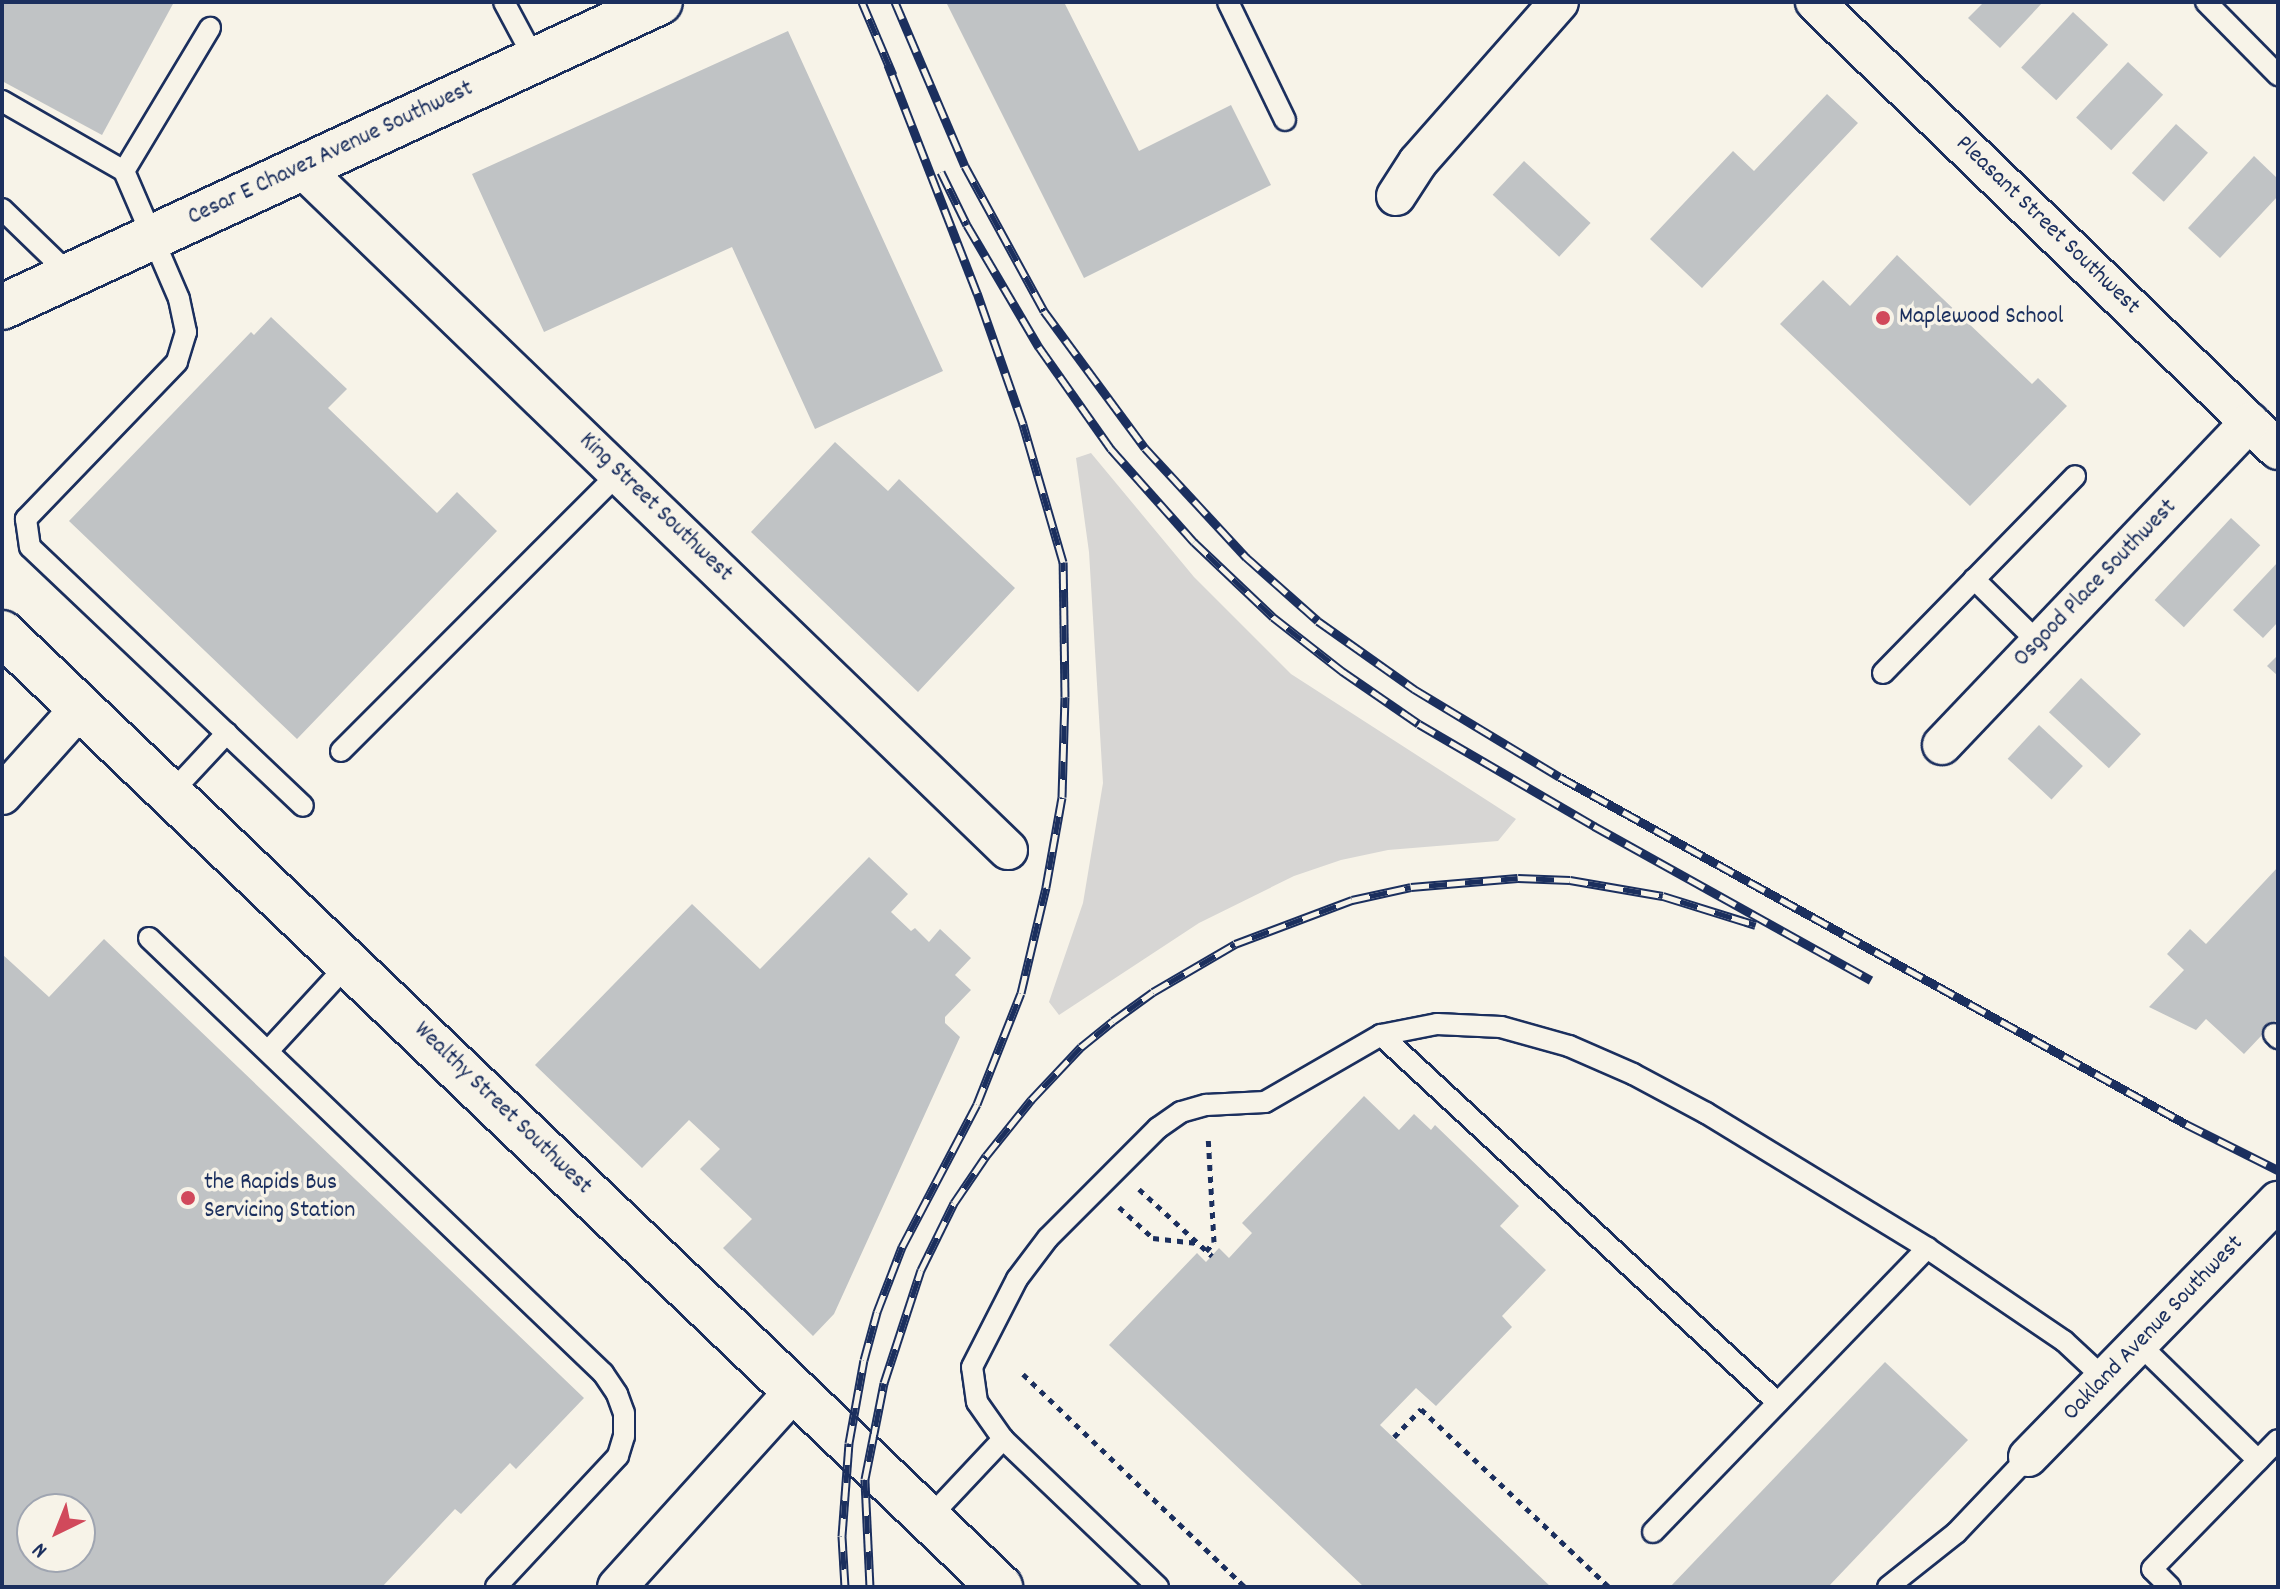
<!DOCTYPE html>
<style>
body{margin:0}
#map{position:relative;width:2280px;height:1589px;overflow:hidden;background:#f7f3e8;font-family:Dekko,sans-serif}
div>[style]{position:absolute}
.green>*{inset:0;background:#d7d6d4}
.building>*{inset:0;background:#c0c3c5;transform-origin:0 0}
.path>*{height:5px;margin-top:-2.5px;transform-origin:0;background:repeating-linear-gradient(90deg,#1b2f5e 0 6px,transparent 0 12px)}
.roads{filter:drop-shadow(2px 0 #1b2f5e) drop-shadow(-2px 0 #1b2f5e) drop-shadow(0 2px #1b2f5e) drop-shadow(0 -2px #1b2f5e)}
.lane>*{height:20px;margin:-10px;padding:0 10px;transform-origin:10px;border-radius:10px;background:#f7f3e8}
.street>*{height:38px;margin:-19px;padding:0 19px;transform-origin:19px;border-radius:19px;background:#f7f3e8}
.secondary>*{height:44px;margin:-22px;padding:0 22px;transform-origin:22px;border-radius:22px;background:#f7f3e8}
.rail>*{height:9px;margin-top:-4.5px;transform-origin:0;background:repeating-linear-gradient(90deg,#f7f3e8 0 18px,#1b2f5e 0 36px);box-sizing:border-box;border-block:2px solid #1b2f5e}
.dots>*{width:22px;height:22px;translate:-50% -50%;box-sizing:border-box;border:4px solid #f7f3e8;border-radius:50%}
span{translate:-50% -50%;white-space:nowrap;text-align:center;line-height:1.15;-webkit-text-stroke:7px #f7f3e8;paint-order:stroke}
.street-label{font-size:24px;color:#1b2f5e}
.poi-label{font-size:24px;color:#1b2f5e}
.left{translate:0 -50%;text-align:left}
.frame{position:absolute;inset:0;border:4px solid #1b2f5e;pointer-events:none}
.north{position:absolute;left:16px;top:1493px;width:80px;height:80px;box-sizing:border-box;background:#f7f3e8;border:2px solid #9fa5b1;border-radius:50%;rotate:223deg;font-size:22px;font-weight:700;line-height:32px;text-align:center;color:#1b2f5e}
.north::after{content:'';display:block;margin:auto;width:28px;height:36px;background:#d1495b;clip-path:polygon(50% 0,100% 100%,50% 72%,0 100%)}
</style>
<div id="map">
<div class="green">
<i style="clip-path:polygon(1091px 453px,1194px 577px,1291px 674px,1516px 819px,1498px 841px,1388px 850px,1341px 860px,1294px 876px,1199px 923px,1059px 1015px,1049px 1002px,1083px 903px,1103px 783px,1089px 552px,1076px 458px)"></i>
</div>
<div class="building">
<i style="clip-path:polygon(2px 2px,174px 2px,102px 135px,2px 81px)"></i>
<i style="clip-path:polygon(946px 2px,1064px 2px,1139px 151px,1231px 105px,1271px 185px,1084px 278px)"></i>
<i style="clip-path:polygon(1984px 2px,2043px 2px,2000px 48px,1968px 18px)"></i>
<i style="left:2073px;top:12px;width:48px;height:76px;rotate:43deg"></i>
<i style="clip-path:polygon(788px 31px,943px 371px,815px 429px,732px 247px,544px 332px,472px 174px)"></i>
<i style="left:2128px;top:62px;width:48px;height:76px;rotate:43deg"></i>
<i style="clip-path:polygon(1827px 94px,1858px 123px,1702px 288px,1650px 239px,1733px 151px,1754px 171px)"></i>
<i style="left:2176px;top:124px;width:43px;height:66px;rotate:42deg"></i>
<i style="clip-path:polygon(2254px 156px,2278px 179px,2278px 196px,2220px 258px,2188px 228px)"></i>
<i style="left:1524px;top:161px;width:91px;height:46px;rotate:43deg"></i>
<i style="clip-path:polygon(1897px 255px,2032px 384px,2038px 378px,2067px 406px,1970px 506px,1780px 324px,1823px 280px,1850px 306px)"></i>
<i style="clip-path:polygon(271px 317px,347px 389px,328px 408px,437px 513px,457px 492px,497px 531px,297px 739px,69px 521px,251px 332px,254px 335px)"></i>
<i style="clip-path:polygon(835px 442px,888px 491px,899px 479px,1015px 588px,918px 692px,751px 532px)"></i>
<i style="left:2231px;top:518px;width:40px;height:112px;rotate:43deg"></i>
<i style="clip-path:polygon(2278px 562px,2278px 622px,2263px 638px,2233px 610px)"></i>
<i style="clip-path:polygon(2278px 655px,2278px 676px,2267px 666px)"></i>
<i style="left:2081px;top:678px;width:82px;height:47px;rotate:43deg"></i>
<i style="left:2039px;top:725px;width:60px;height:46px;rotate:43deg"></i>
<i style="clip-path:polygon(869px 857px,908px 894px,891px 912px,911px 931px,915px 928px,929px 942px,940px 929px,971px 958px,955px 975px,971px 990px,945px 1017px,945px 1023px,960px 1037px,834px 1314px,813px 1336px,723px 1248px,752px 1219px,700px 1169px,720px 1149px,689px 1120px,642px 1168px,535px 1065px,692px 904px,760px 969px)"></i>
<i style="clip-path:polygon(2278px 867px,2278px 1018px,2244px 1054px,2206px 1019px,2196px 1030px,2149px 1007px,2184px 970px,2167px 954px,2190px 929px,2206px 944px)"></i>
<i style="clip-path:polygon(evenodd,104px 939px,584px 1398px,516px 1469px,510px 1463px,461px 1514px,455px 1509px,382px 1587px,2px 1587px,2px 954px,49px 997px,104px 939px,32px 1509px,80px 1509px,80px 1557px,32px 1557px,32px 1509px)"></i>
<i style="clip-path:polygon(1364px 1096px,1399px 1130px,1414px 1114px,1431px 1130px,1435px 1125px,1519px 1206px,1500px 1226px,1546px 1270px,1502px 1316px,1512px 1327px,1436px 1406px,1416px 1388px,1380px 1425px,1551px 1587px,1364px 1587px,1109px 1345px,1197px 1253px,1206px 1262px,1219px 1248px,1229px 1258px,1252px 1233px,1242px 1223px)"></i>
<i style="clip-path:polygon(1885px 1362px,1968px 1440px,1828px 1587px,1670px 1587px)"></i>
</div>
<div class="path">
<i style="left:1139px;top:1189px;width:99px;rotate:42.5deg"></i>
<i style="left:1119px;top:1207px;width:46px;rotate:42.4deg"></i>
<i style="left:1153px;top:1238px;width:44px;rotate:6.5deg"></i>
<i style="left:1206px;top:1251px;width:12px;rotate:-48deg"></i>
<i style="left:1214px;top:1242px;width:107px;rotate:-93.2deg"></i>
<i style="left:1023px;top:1374px;width:308px;rotate:43.8deg"></i>
<i style="left:1394px;top:1437px;width:39px;rotate:-46deg"></i>
<i style="left:1421px;top:1409px;width:259px;rotate:43.4deg"></i>
</div>
<div class="roads">
<div class="lane">
<i style="left:504px;top:2px;width:66px;rotate:61.9deg"></i>
<i style="left:1228px;top:2px;width:131px;rotate:64.2deg"></i>
<i style="left:2206px;top:2px;width:103px;rotate:45.4deg"></i>
<i style="left:2px;top:101px;width:141px;rotate:29.8deg"></i>
<i style="left:124px;top:171px;width:139px;rotate:66.7deg"></i>
<i style="left:179px;top:299px;width:34px;rotate:78deg"></i>
<i style="left:186px;top:332px;width:31px;rotate:107deg"></i>
<i style="left:177px;top:362px;width:218px;rotate:133.9deg"></i>
<i style="left:26px;top:519px;width:28px;rotate:82deg"></i>
<i style="left:30px;top:547px;width:376px;rotate:43.5deg"></i>
<i style="left:124px;top:171px;width:167px;rotate:-59deg"></i>
<i style="left:2px;top:209px;width:93px;rotate:44.1deg"></i>
<i style="left:1974px;top:579px;width:91px;rotate:44.6deg"></i>
<i style="left:1883px;top:673px;width:275px;rotate:-45.7deg"></i>
<i style="left:341px;top:751px;width:393px;rotate:-45deg"></i>
<i style="left:171px;top:793px;width:82px;rotate:-47deg"></i>
<i style="left:149px;top:938px;width:629px;rotate:43.78deg"></i>
<i style="left:603px;top:1373px;width:25px;rotate:56deg"></i>
<i style="left:617px;top:1394px;width:20px;rotate:70deg"></i>
<i style="left:624px;top:1413px;width:23px;rotate:90deg"></i>
<i style="left:624px;top:1436px;width:21px;rotate:107deg"></i>
<i style="left:618px;top:1456px;width:179px;rotate:133deg"></i>
<i style="left:2274px;top:1034px;width:6px;rotate:45deg"></i>
<i style="left:1381px;top:1035px;width:541px;rotate:42.83deg"></i>
<i style="left:268px;top:1051px;width:120px;rotate:-47.4deg"></i>
<i style="left:2140px;top:1345px;width:165px;rotate:44.3deg"></i>
<i style="left:928px;top:1519px;width:110px;rotate:-46.8deg"></i>
<i style="left:1653px;top:1532px;width:395px;rotate:-46deg"></i>
<i style="left:1158px;top:1587px;width:214px;rotate:-136.3deg"></i>
<i style="left:1003px;top:1439px;width:45px;rotate:-125.1deg"></i>
<i style="left:977px;top:1402px;width:35px;rotate:-98deg"></i>
<i style="left:972px;top:1367px;width:99px;rotate:-62.9deg"></i>
<i style="left:1017px;top:1279px;width:51px;rotate:-52.9deg"></i>
<i style="left:1048px;top:1238px;width:156px;rotate:-45deg"></i>
<i style="left:1158px;top:1128px;width:28px;rotate:-35deg"></i>
<i style="left:1181px;top:1112px;width:26px;rotate:-16deg"></i>
<i style="left:1206px;top:1105px;width:59px;rotate:-2.9deg"></i>
<i style="left:1265px;top:1102px;width:134px;rotate:-30deg"></i>
<i style="left:1381px;top:1035px;width:57px;rotate:-11.1deg"></i>
<i style="left:1437px;top:1024px;width:64px;rotate:2.7deg"></i>
<i style="left:1501px;top:1027px;width:71px;rotate:15.6deg"></i>
<i style="left:1569px;top:1046px;width:70px;rotate:23.6deg"></i>
<i style="left:1633px;top:1074px;width:83px;rotate:28.1deg"></i>
<i style="left:1706px;top:1113px;width:259px;rotate:31.4deg"></i>
<i style="left:1927px;top:1248px;width:166px;rotate:34.2deg"></i>
<i style="left:2064px;top:1341px;width:57px;rotate:42.9deg"></i>
<i style="left:1888px;top:1587px;width:87px;rotate:-38.5deg"></i>
<i style="left:1956px;top:1533px;width:105px;rotate:-46.5deg"></i>
<i style="left:2170px;top:1587px;width:25px;rotate:-135deg"></i>
<i style="left:2152px;top:1569px;width:180px;rotate:-45.7deg"></i>
</div>
<div class="street">
<i style="left:1815px;top:2px;width:644px;rotate:44.06deg"></i>
<i style="left:301px;top:167px;width:983px;rotate:44.01deg"></i>
<i style="left:1396px;top:196px;width:40px;rotate:-57.1deg"></i>
<i style="left:1418px;top:162px;width:213px;rotate:-48.6deg"></i>
<i style="left:1942px;top:745px;width:446px;rotate:-46.4deg"></i>
<i style="left:2px;top:795px;width:118px;rotate:-48.1deg"></i>
<i style="left:2028px;top:1457px;width:358px;rotate:-45.7deg"></i>
<i style="left:617px;top:1587px;width:266px;rotate:-47.9deg"></i>
</div>
<div class="secondary">
<i style="left:2px;top:307px;width:725px;rotate:-24.87deg"></i>
<i style="left:2px;top:633px;width:1381px;rotate:43.71deg"></i>
</div>
</div>
<div class="rail">
<i style="left:862px;top:2px;width:79px;rotate:67deg"></i>
<i style="left:895px;top:2px;width:178px;rotate:66.9deg"></i>
<i style="left:965px;top:166px;width:165px;rotate:61.4deg"></i>
<i style="left:1044px;top:311px;width:170px;rotate:53.6deg"></i>
<i style="left:1145px;top:448px;width:149px;rotate:47.2deg"></i>
<i style="left:1246px;top:557px;width:96px;rotate:41.6deg"></i>
<i style="left:1318px;top:621px;width:118px;rotate:35.3deg"></i>
<i style="left:1414px;top:689px;width:170px;rotate:31.1deg"></i>
<i style="left:1560px;top:777px;width:716px;rotate:29deg"></i>
<i style="left:2186px;top:1124px;width:103px;rotate:26.6deg"></i>
<i style="left:941px;top:172px;width:59px;rotate:63.9deg"></i>
<i style="left:967px;top:225px;width:142px;rotate:59.5deg"></i>
<i style="left:1039px;top:347px;width:125px;rotate:54.8deg"></i>
<i style="left:1111px;top:449px;width:125px;rotate:48.3deg"></i>
<i style="left:1194px;top:542px;width:109px;rotate:43.5deg"></i>
<i style="left:1273px;top:617px;width:88px;rotate:38deg"></i>
<i style="left:1342px;top:671px;width:93px;rotate:34.5deg"></i>
<i style="left:1419px;top:724px;width:203px;rotate:30.2deg"></i>
<i style="left:1594px;top:826px;width:317px;rotate:29.1deg"></i>
<i style="left:845px;top:1587px;width:51px;rotate:-93.4deg"></i>
<i style="left:842px;top:1536px;width:93px;rotate:-85.7deg"></i>
<i style="left:849px;top:1443px;width:84px;rotate:-79.8deg"></i>
<i style="left:864px;top:1360px;width:50px;rotate:-74.8deg"></i>
<i style="left:877px;top:1312px;width:70px;rotate:-69deg"></i>
<i style="left:902px;top:1247px;width:161px;rotate:-62.3deg"></i>
<i style="left:977px;top:1104px;width:119px;rotate:-68.4deg"></i>
<i style="left:1021px;top:993px;width:109px;rotate:-76.7deg"></i>
<i style="left:1046px;top:887px;width:91px;rotate:-79.9deg"></i>
<i style="left:1062px;top:797px;width:100px;rotate:-88.3deg"></i>
<i style="left:1065px;top:697px;width:135px;rotate:-90.8deg"></i>
<i style="left:1063px;top:562px;width:144px;rotate:-106.2deg"></i>
<i style="left:1023px;top:424px;width:139px;rotate:-109.3deg"></i>
<i style="left:977px;top:293px;width:245px;rotate:-111.3deg"></i>
<i style="left:870px;top:1587px;width:108px;rotate:-92.7deg"></i>
<i style="left:865px;top:1479px;width:98px;rotate:-78.8deg"></i>
<i style="left:884px;top:1383px;width:119px;rotate:-71.9deg"></i>
<i style="left:921px;top:1270px;width:75px;rotate:-63.8deg"></i>
<i style="left:954px;top:1203px;width:57px;rotate:-55.8deg"></i>
<i style="left:986px;top:1156px;width:72px;rotate:-51.2deg"></i>
<i style="left:1031px;top:1100px;width:73px;rotate:-46.7deg"></i>
<i style="left:1081px;top:1047px;width:41px;rotate:-39.1deg"></i>
<i style="left:1113px;top:1021px;width:49px;rotate:-35.9deg"></i>
<i style="left:1153px;top:992px;width:95px;rotate:-30.3deg"></i>
<i style="left:1235px;top:944px;width:125px;rotate:-20.6deg"></i>
<i style="left:1352px;top:900px;width:60px;rotate:-12.4deg"></i>
<i style="left:1411px;top:887px;width:107px;rotate:-4.8deg"></i>
<i style="left:1518px;top:878px;width:52px;rotate:2.2deg"></i>
<i style="left:1570px;top:880px;width:94px;rotate:9.8deg"></i>
<i style="left:1663px;top:896px;width:97px;rotate:17.3deg"></i>
</div>
<div class="dots">
<i style="left:1883px;top:318px;background:#d1495b"></i>
<i style="left:188px;top:1198px;background:#d1495b"></i>
</div>
<div class="street-label">
<span style="left:331px;top:154px;rotate:-25deg">Cesar E Chavez Avenue Southwest</span>
<span style="left:2047px;top:226px;rotate:44deg">Pleasant Street Southwest</span>
<span style="left:655px;top:508px;rotate:44deg">King Street Southwest</span>
<span style="left:2096px;top:584px;rotate:-46deg">Osgood Place Southwest</span>
<span style="left:502px;top:1109px;rotate:44deg">Wealthy Street Southwest</span>
<span style="left:2154px;top:1329px;rotate:-46deg">Oakland Avenue Southwest</span>
</div>
<div class="poi-label">
<span class="left" style="left:1899px;top:318px">Maplewood School</span>
<span class="left" style="left:204px;top:1198px">the Rapids Bus<br>Servicing Station</span>
</div>
<div class="frame"></div>
<div class="north">N</div>
</div>
